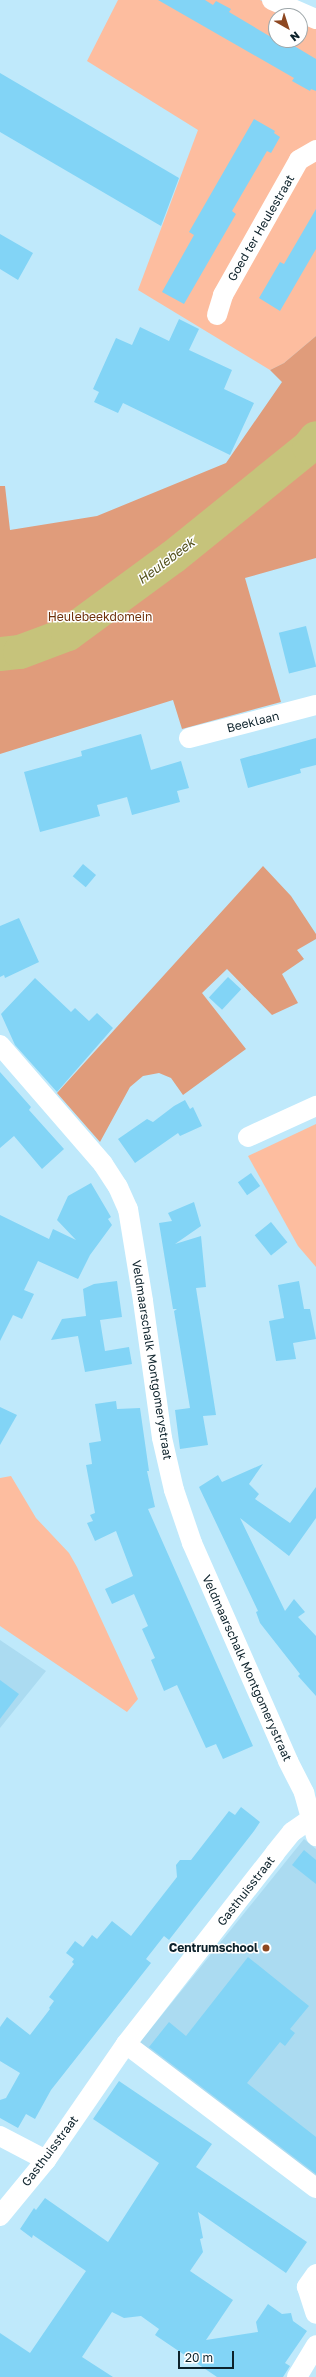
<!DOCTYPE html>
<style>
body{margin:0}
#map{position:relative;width:316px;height:2377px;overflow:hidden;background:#bfe9fb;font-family:"Golos Text",sans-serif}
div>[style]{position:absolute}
.built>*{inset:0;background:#abdbf1}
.green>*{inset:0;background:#fdbd9f}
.forest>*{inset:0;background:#e09c7b}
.river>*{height:34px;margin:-17px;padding:0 17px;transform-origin:17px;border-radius:17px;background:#c6c37b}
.building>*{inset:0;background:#82d4f6;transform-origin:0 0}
.minor>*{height:20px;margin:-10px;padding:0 10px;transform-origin:10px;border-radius:10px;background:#fff}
.dots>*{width:11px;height:11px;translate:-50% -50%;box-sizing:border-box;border:2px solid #fff;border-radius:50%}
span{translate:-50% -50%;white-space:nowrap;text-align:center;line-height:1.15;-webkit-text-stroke:3px #fff;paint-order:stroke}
.street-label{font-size:12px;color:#0d222b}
.park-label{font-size:12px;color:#6d300a}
.poi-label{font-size:12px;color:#0d222b;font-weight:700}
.right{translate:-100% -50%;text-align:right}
.water-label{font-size:13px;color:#54521c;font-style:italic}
.north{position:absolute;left:268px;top:8px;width:40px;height:40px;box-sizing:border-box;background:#fff;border:1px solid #9ea7aa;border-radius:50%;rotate:141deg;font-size:11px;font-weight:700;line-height:16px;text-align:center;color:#0d222b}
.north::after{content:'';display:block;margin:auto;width:14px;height:18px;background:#8d4721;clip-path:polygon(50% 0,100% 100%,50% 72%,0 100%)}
.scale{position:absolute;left:178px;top:2351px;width:56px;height:18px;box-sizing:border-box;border:2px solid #0d222b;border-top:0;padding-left:5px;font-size:12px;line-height:14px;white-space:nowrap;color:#0d222b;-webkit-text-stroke:3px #fff;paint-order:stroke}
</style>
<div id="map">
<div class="built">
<i style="clip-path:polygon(0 1640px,46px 1671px,0 1728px)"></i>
<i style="clip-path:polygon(304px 1839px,316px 1849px,316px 2183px,136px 2047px)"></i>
</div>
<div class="green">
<i style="clip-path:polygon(118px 0,260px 0,278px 10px,295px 16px,276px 16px,276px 40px,300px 40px,300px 18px,316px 27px,316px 336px,284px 363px,270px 370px,138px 290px,198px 130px,87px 61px)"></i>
<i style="clip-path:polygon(316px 1124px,316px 1267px,298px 1246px,248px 1156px)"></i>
<i style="clip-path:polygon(11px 1476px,36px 1518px,69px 1553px,77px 1567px,138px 1699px,127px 1712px,0 1626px,0 1478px)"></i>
</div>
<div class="forest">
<i style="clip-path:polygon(316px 336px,316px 558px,245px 578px,281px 702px,182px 729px,173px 700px,0 754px,0 486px,5px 486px,10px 530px,97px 516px,226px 463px,282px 382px,270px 370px,284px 363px)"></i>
<i style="clip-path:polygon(263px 866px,291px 896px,316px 934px,316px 939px,297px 950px,304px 959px,282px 974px,298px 1003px,272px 1015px,227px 969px,202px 993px,246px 1049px,183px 1095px,171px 1078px,159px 1073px,143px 1076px,130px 1087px,100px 1142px,57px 1093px)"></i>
</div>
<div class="river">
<i style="left:0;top:654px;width:20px;rotate:-6deg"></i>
<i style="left:20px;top:652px;width:51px;rotate:-20.6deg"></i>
<i style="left:68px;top:634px;width:130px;rotate:-36.3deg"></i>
<i style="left:173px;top:557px;width:175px;rotate:-39deg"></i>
<i style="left:309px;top:447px;width:11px;rotate:-52deg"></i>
</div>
<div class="building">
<i style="clip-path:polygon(158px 0,205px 0,213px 5px,216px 1px,231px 9px,229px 12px,276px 40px,284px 43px,286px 41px,316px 59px,316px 91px,311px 89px,310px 91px,292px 81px,294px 78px)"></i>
<i style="clip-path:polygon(0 73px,179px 178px,161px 226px,0 132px)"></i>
<i style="clip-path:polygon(254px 119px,275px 131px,274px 133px,280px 137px,271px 153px,267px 151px,232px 211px,236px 214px,184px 304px,162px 292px,194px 235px,189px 232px)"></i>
<i style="clip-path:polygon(316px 209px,316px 249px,280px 311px,259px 298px,280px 262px,284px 264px)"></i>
<i style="clip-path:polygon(0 234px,33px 253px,18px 280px,0 269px)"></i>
<i style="clip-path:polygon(179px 319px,199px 329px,189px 350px,232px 370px,224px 389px,254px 403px,230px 455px,123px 403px,118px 413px,94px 402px,99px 392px,93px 389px,116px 338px,132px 345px,140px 327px,169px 341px)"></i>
<i style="left:306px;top:626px;width:42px;height:28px;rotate:76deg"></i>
<i style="clip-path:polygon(141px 734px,151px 770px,181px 761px,189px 788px,177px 791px,180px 802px,132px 815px,127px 797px,97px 805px,100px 816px,40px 832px,24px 772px,82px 756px,81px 751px)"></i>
<i style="clip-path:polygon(316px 738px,316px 765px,300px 769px,301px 773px,248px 788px,240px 759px)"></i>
<i style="left:83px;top:864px;width:17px;height:16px;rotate:40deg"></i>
<i style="clip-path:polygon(19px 918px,39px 962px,5px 978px,4px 975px,0 977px,0 926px)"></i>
<i style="left:228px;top:977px;width:18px;height:28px;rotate:43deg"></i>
<i style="clip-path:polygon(35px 978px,71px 1012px,75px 1008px,89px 1021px,97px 1013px,113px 1028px,57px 1092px,15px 1045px,1px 1014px)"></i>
<i style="clip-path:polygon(0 1072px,31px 1107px,29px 1110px,64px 1149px,42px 1169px,14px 1136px,0 1148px)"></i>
<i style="clip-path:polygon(185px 1100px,190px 1109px,193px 1107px,202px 1126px,180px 1136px,178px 1133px,135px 1163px,118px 1139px,147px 1119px,153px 1122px,174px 1106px)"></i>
<i style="left:251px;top:1173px;width:16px;height:16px;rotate:55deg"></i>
<i style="clip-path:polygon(91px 1183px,111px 1217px,108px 1219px,112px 1225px,90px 1255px,78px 1279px,38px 1261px,24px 1290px,34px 1294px,22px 1319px,13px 1315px,0 1341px,0 1215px,49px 1239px,53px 1229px,76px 1240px,57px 1220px,68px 1196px)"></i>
<i style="clip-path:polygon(194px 1202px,201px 1226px,175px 1244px,201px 1236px,206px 1287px,196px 1288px,216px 1415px,203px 1416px,208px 1445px,180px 1449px,175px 1410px,190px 1408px,174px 1311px,177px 1309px,173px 1309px,159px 1223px,172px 1221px,168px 1213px)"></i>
<i style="left:271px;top:1222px;width:26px;height:21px;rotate:51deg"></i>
<i style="clip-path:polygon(117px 1281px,122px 1317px,100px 1320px,105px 1351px,129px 1347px,132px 1364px,85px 1372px,78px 1336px,51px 1340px,62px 1319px,86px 1316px,83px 1289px,94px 1284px)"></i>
<i style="clip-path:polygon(299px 1281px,304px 1309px,310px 1309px,316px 1339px,293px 1343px,296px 1359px,276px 1361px,269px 1321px,284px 1318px,278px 1285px)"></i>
<i style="clip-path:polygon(116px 1401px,117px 1409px,140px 1408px,149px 1471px,147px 1471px,155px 1507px,148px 1509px,253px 1746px,223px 1759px,216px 1744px,206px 1748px,177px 1685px,164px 1691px,151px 1660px,155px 1658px,142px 1629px,148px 1626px,134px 1594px,112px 1604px,105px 1589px,133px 1576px,116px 1531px,95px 1541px,87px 1523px,93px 1521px,90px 1515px,95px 1513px,86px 1465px,92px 1464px,89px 1443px,101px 1441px,95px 1404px)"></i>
<i style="clip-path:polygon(0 1407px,17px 1415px,0 1445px)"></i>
<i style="clip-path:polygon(263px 1464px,249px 1484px,259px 1494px,255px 1499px,290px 1523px,316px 1487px,316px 1518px,289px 1556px,240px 1518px,285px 1611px,294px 1599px,305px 1612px,298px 1617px,316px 1636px,316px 1696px,298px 1676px,300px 1674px,260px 1623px,256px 1612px,258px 1611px,199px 1487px,218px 1475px,222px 1482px)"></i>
<i style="clip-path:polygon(0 1680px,19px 1694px,0 1719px)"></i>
<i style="clip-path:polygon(241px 1807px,260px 1822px,254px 1831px,169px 1940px,164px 1936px,146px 1959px,151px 1963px,51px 2090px,35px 2119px,26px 2114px,18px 2128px,0 2118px,0 2100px,6px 2098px,20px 2073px,0 2061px,0 2027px,7px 2017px,30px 2035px,50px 2009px,49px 2008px,54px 2001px,49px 1997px,74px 1964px,72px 1962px,74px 1959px,66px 1953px,75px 1941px,83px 1947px,92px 1935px,97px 1939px,112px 1921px,131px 1936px,177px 1877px,176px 1865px,180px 1860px,191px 1860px,229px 1811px,235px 1815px)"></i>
<i style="clip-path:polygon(304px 1850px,316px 1860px,316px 1884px,292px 1865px)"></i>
<i style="clip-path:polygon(248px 1957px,309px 2006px,290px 2029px,295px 2033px,285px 2046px,280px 2042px,247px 2083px,316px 2137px,316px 2174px,149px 2047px,169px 2022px,186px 2036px)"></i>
<i style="clip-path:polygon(119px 2081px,212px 2144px,196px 2167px,307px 2242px,286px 2273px,198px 2212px,203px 2238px,200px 2239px,203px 2252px,190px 2271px,233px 2300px,206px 2340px,258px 2332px,256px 2322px,268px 2304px,282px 2314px,291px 2313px,293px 2321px,307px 2331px,285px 2363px,290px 2366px,283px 2377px,217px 2377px,155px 2335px,159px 2329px,141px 2316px,124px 2318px,112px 2312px,82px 2357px,113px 2377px,0 2377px,0 2333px,30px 2353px,86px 2271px,33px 2235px,32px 2238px,20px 2229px,34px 2208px,36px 2210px,45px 2198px,108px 2242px,159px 2163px,93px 2119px)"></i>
</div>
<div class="minor">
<i style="left:272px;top:0;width:48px;rotate:23.4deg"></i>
<i style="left:217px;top:315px;width:21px;rotate:-73deg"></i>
<i style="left:223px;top:295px;width:155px;rotate:-60.6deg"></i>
<i style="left:299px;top:160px;width:20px;rotate:-30deg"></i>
<i style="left:189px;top:738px;width:131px;rotate:-14.6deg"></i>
<i style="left:0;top:1045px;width:157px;rotate:49.1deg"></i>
<i style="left:103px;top:1164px;width:27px;rotate:57deg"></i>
<i style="left:118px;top:1187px;width:24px;rotate:66deg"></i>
<i style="left:128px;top:1209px;width:93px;rotate:80.7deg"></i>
<i style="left:143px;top:1301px;width:138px;rotate:82.1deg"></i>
<i style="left:162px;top:1438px;width:53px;rotate:77deg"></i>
<i style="left:174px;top:1490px;width:56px;rotate:71.2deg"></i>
<i style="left:192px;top:1543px;width:238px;rotate:66.2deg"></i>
<i style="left:288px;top:1761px;width:36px;rotate:63deg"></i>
<i style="left:304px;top:1793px;width:45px;rotate:74.4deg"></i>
<i style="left:248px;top:1137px;width:75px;rotate:-24.5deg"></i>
<i style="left:126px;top:2044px;width:238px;rotate:37.2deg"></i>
<i style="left:0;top:2136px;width:52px;rotate:27.6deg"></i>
<i style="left:0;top:2216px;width:72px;rotate:-50.6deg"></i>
<i style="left:46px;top:2160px;width:141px;rotate:-55.4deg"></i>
<i style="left:126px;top:2044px;width:242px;rotate:-52deg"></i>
<i style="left:275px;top:1853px;width:27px;rotate:-51deg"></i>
<i style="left:292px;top:1832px;width:29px;rotate:-35deg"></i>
<i style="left:316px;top:2274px;width:16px;rotate:125deg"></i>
<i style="left:307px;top:2287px;width:28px;rotate:72deg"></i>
<i style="left:297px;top:2377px;width:37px;rotate:-59deg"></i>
</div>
<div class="dots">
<i style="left:266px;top:1948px;background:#8d4721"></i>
</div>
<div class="street-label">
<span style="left:261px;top:228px;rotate:-60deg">Goed ter Heulestraat</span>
<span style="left:253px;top:722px;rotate:-14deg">Beeklaan</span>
<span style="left:152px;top:1360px;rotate:81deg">Veldmaarschalk Montgomerystraat</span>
<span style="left:247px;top:1668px;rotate:66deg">Veldmaarschalk Montgomerystraat</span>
<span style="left:246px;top:1891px;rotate:-52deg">Gasthuisstraat</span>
<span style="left:50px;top:2151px;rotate:-53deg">Gasthuisstraat</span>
</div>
<div class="park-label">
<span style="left:100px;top:617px">Heulebeekdomein</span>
</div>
<div class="poi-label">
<span class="right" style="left:258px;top:1948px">Centrumschool</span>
</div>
<div class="water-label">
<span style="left:166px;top:561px;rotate:-37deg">Heulebeek</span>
</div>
<div class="north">N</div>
<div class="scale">20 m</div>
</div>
